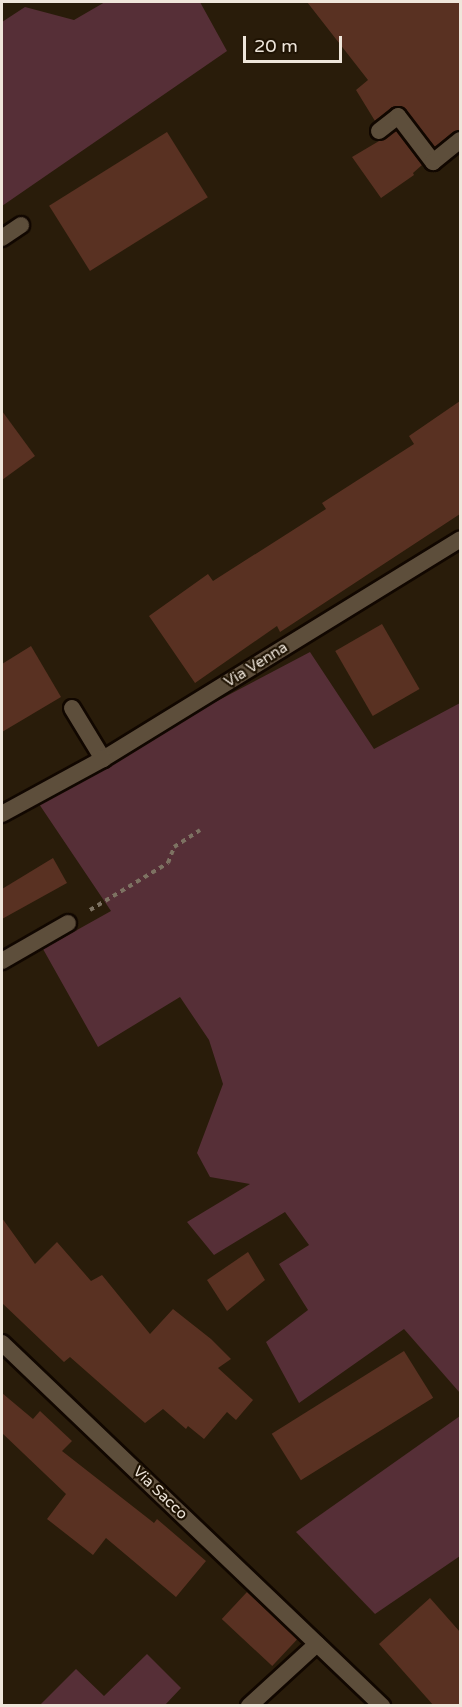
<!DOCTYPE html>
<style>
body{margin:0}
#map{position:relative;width:462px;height:1707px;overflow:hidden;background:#291c0a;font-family:"Varela Round",sans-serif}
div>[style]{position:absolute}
.green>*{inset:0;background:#562f37}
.building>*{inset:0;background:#593122;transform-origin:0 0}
.path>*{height:4px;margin-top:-2px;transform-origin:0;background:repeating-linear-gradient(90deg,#7d7262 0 4.5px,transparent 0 9px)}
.roads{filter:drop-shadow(2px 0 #110700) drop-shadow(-2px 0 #110700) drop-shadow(0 2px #110700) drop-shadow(0 -2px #110700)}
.service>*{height:16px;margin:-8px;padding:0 8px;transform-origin:8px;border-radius:8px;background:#5d4e3b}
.minor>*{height:16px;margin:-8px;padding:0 8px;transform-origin:8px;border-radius:8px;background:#5d4e3b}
span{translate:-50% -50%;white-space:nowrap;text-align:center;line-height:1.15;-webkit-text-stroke:4.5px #1f1303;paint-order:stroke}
.street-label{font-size:15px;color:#efe6db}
.frame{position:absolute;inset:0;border:3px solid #efe6db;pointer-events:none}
.scale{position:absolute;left:243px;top:36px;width:99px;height:27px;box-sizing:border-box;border:3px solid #efe6db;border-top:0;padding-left:8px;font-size:18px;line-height:21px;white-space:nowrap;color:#efe6db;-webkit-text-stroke:4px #1f1303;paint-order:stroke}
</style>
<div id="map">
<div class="green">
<i style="clip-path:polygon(105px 2px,200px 2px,227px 51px,2px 206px,2px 22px,25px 7px,74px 20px)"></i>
<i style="clip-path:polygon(310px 652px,374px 749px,460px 703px,460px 1393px,404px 1329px,299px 1403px,266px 1342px,308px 1310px,279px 1264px,309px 1245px,285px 1212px,214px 1255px,187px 1222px,250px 1184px,210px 1177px,197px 1153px,223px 1084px,209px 1040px,180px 997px,98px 1047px,43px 949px,111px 911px,37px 801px,143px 740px)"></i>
<i style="clip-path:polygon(460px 1416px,460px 1556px,375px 1614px,296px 1532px)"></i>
<i style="clip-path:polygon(147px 1654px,181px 1688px,165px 1705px,40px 1705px,76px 1669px,104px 1696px)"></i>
</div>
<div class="building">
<i style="clip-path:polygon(307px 2px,460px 2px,460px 130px,453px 132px,435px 147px,403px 107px,392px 107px,375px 121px,356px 90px,368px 80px)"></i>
<i style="clip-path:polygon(396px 131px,422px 165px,413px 173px,414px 175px,381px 198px,352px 157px)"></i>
<i style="left:167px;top:132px;width:77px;height:139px;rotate:58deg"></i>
<i style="clip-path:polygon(460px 401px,460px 514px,280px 632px,277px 626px,195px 683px,149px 616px,208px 574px,213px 581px,326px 509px,322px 503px,414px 444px,409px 436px)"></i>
<i style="clip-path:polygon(2px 411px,35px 456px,2px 480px)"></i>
<i style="left:382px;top:624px;width:75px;height:54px;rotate:60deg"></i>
<i style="clip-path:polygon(31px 646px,61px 697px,2px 732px,2px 664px)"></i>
<i style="clip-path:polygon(53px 858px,67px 883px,2px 919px,2px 889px)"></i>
<i style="clip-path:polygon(2px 1218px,35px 1264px,57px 1242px,91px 1281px,102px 1275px,150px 1334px,173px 1309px,211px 1339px,231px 1359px,218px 1368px,253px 1400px,236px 1420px,227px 1412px,204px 1439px,188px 1426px,186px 1429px,163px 1409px,145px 1423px,70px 1357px,64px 1362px,2px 1303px)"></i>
<i style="clip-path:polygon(248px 1252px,265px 1280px,227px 1311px,207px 1280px)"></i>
<i style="left:404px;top:1351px;width:55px;height:156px;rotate:58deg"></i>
<i style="clip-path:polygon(2px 1393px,33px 1419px,40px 1411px,72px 1441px,62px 1451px,154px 1523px,157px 1519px,206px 1561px,176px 1597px,106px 1538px,93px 1555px,47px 1519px,66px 1494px,2px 1433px)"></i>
<i style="left:247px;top:1592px;width:69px;height:37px;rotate:43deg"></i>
<i style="clip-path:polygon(430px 1598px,460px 1632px,460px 1706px,434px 1706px,379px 1644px)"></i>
</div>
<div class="path">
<i style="left:90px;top:910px;width:91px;rotate:-31.1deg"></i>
<i style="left:168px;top:863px;width:17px;rotate:-69deg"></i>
<i style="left:174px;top:847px;width:31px;rotate:-33deg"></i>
</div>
<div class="roads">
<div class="service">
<i style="left:379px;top:131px;width:24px;rotate:-38deg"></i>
<i style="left:398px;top:116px;width:58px;rotate:52.7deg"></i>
<i style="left:433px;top:162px;width:35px;rotate:-39deg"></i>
<i style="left:2px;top:238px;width:23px;rotate:-34deg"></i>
<i style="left:72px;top:708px;width:60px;rotate:58.7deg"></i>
<i style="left:103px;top:759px;width:419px;rotate:-31.6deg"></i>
<i style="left:2px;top:814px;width:115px;rotate:-28.6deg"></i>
<i style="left:2px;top:961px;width:76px;rotate:-29.9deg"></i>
<i style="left:249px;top:1706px;width:92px;rotate:-42.4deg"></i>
</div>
<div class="minor">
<i style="left:2px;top:1343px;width:526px;rotate:43.69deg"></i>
</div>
</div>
<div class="street-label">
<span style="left:256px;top:665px;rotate:-32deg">Via Venna</span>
<span style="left:160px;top:1493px;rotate:44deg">Via Sacco</span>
</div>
<div class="frame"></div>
<div class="scale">20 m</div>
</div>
